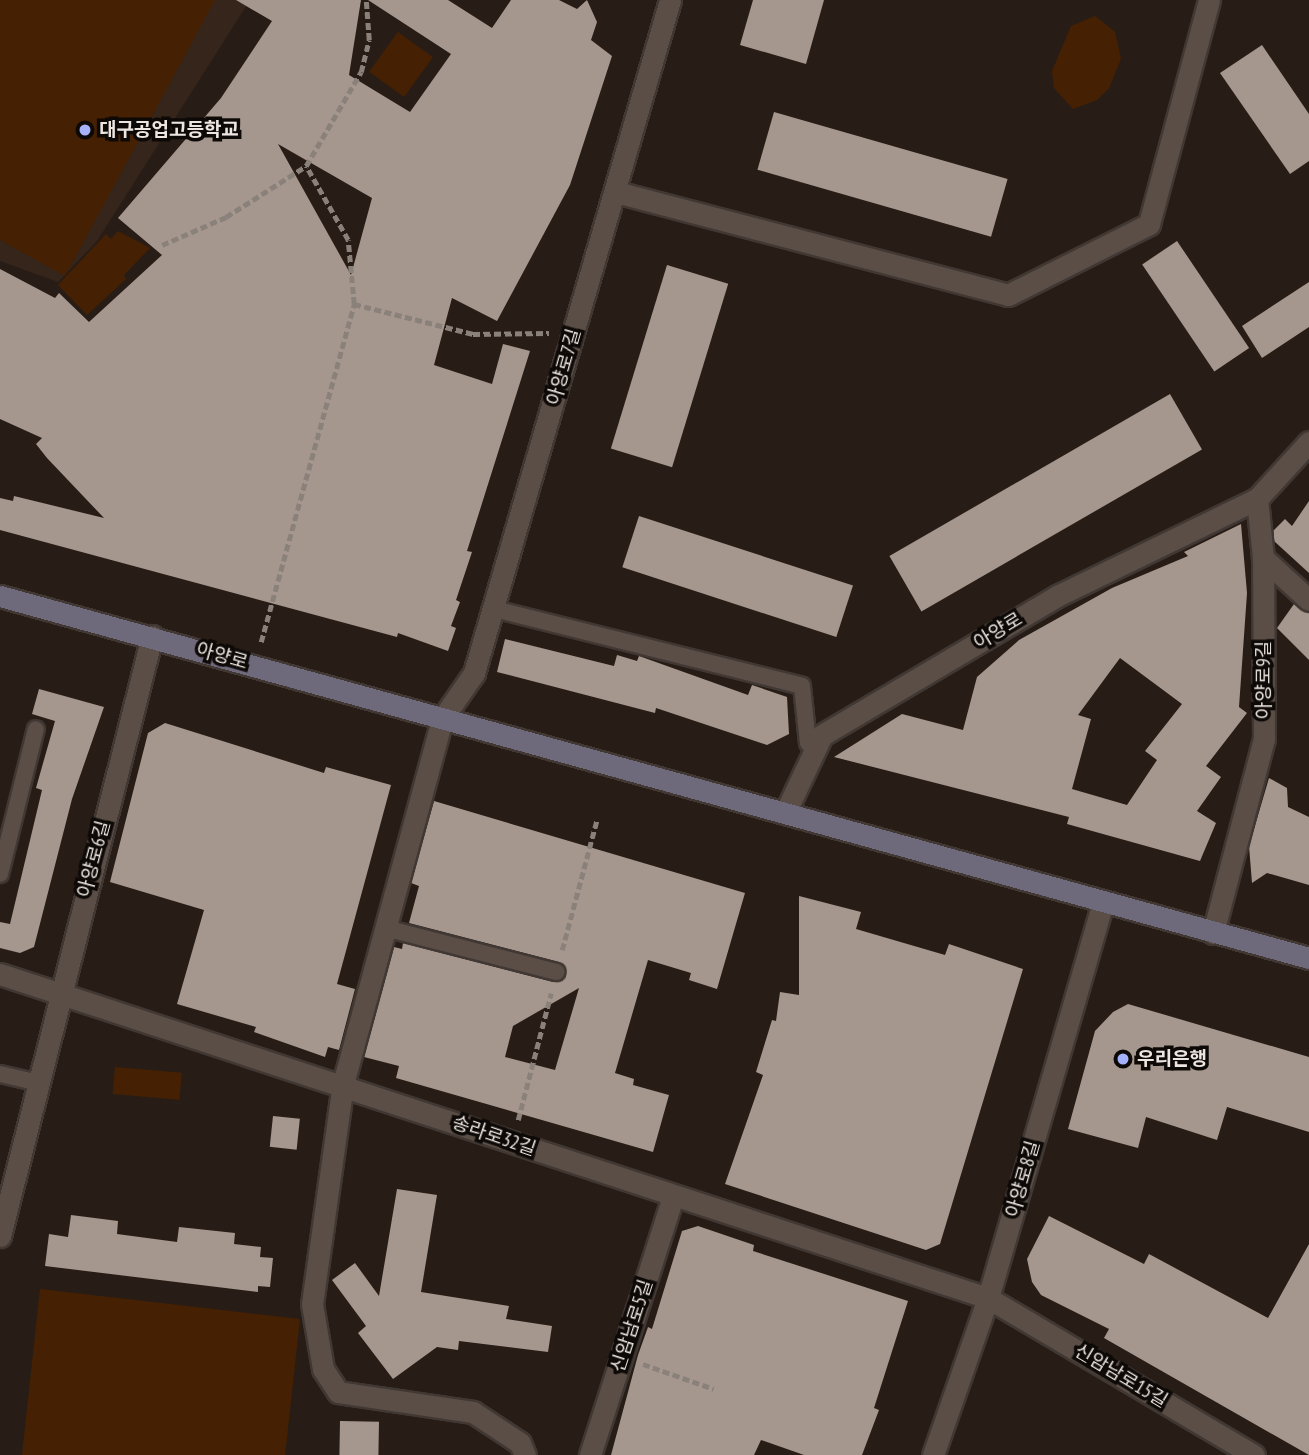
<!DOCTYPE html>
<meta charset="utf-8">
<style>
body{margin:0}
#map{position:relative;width:1309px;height:1455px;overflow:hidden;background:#281d16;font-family:"PT Sans Narrow","Noto Sans KR",sans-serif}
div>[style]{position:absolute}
.built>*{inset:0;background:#35251a}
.green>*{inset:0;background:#462002;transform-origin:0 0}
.building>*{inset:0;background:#a5978e;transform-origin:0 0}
.path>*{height:4.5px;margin-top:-2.25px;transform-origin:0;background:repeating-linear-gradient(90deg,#8b817b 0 7px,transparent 0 10.5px)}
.roads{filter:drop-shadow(2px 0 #413834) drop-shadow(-2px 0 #413834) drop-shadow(0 2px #413834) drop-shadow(0 -2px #413834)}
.lane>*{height:16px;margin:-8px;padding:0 8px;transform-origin:8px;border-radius:8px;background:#5b4e46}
.street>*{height:21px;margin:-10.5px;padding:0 10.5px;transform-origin:10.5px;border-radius:10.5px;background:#5b4e46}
.secondary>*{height:21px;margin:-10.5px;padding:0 10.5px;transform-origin:10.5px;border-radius:10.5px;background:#6f697c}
.dots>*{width:19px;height:19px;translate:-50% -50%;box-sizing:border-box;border:4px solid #0d0906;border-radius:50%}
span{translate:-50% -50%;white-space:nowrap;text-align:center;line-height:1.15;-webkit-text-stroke:7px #0d0906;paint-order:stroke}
.poi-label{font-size:19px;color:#ede5e0;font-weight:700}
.left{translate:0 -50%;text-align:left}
.street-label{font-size:19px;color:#ede5e0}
</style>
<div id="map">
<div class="built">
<i style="clip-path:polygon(0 0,250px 0,97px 241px,58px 282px,0 261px)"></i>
</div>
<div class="green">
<i style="clip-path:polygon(0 0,215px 0,65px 276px,0 240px)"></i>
<i style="clip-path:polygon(1095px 16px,1115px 32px,1121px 59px,1109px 88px,1097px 100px,1073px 109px,1054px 88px,1052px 71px,1071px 26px)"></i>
<i style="left:398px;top:32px;width:43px;height:49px;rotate:36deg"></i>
<i style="clip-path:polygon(118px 231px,150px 248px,124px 275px,126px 279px,87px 315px,58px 285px,106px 234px,111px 239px)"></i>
<i style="left:115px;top:1067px;width:67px;height:27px;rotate:5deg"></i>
<i style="clip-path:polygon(40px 1289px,300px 1319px,285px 1455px,22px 1455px)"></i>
</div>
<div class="building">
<i style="clip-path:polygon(evenodd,236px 0,361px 0,349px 75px,410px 112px,451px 54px,368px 0,448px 0,492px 28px,511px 0,559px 0,577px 9px,587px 0,597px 22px,591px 40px,612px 56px,570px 185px,497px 321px,452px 298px,434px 365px,492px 384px,503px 344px,530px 351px,467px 551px,472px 552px,456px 600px,460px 602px,451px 626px,456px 628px,448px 651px,398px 633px,397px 637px,0 530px,0 498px,13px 501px,14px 496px,104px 518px,47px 458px,36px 444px,42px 438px,0 419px,0 269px,55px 298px,59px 293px,89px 322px,162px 255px,118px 218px,221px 98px,272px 21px,236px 0,278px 144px,372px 198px,351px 275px,278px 144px)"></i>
<i style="clip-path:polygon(753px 0,824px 0,806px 64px,740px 45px)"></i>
<i style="clip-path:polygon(1262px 45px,1309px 114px,1309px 161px,1290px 174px,1220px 73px)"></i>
<i style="left:774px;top:112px;width:243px;height:60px;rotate:16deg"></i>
<i style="left:1177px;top:241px;width:129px;height:42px;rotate:56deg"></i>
<i style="left:667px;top:265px;width:64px;height:192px;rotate:17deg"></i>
<i style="clip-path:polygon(1309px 282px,1309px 327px,1262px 358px,1242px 326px)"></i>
<i style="left:1170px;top:394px;width:64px;height:324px;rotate:60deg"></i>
<i style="clip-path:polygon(1309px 501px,1309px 573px,1274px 541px,1273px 531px,1285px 519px,1292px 526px)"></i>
<i style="left:639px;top:516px;width:225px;height:54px;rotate:18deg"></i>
<i style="clip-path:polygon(evenodd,1241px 524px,1247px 593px,1239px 707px,1247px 713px,1206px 766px,1221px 777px,1197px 811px,1216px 823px,1200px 861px,1067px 824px,1069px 817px,834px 757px,902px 714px,963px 730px,977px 677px,1019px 640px,1112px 588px,1188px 556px,1184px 552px,1241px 524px,1120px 658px,1182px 704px,1145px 751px,1157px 760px,1127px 805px,1072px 789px,1091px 719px,1078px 715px,1120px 658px)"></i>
<i style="clip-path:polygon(1294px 604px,1309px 613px,1309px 660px,1277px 628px)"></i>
<i style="clip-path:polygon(505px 639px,614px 666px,617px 655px,637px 661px,639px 656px,748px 695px,752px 685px,787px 697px,789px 734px,767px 745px,656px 708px,655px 713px,497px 672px)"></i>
<i style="clip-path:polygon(39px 689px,104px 707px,72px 799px,34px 947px,20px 953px,0 948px,0 922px,10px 924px,42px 790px,36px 788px,55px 721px,32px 714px)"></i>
<i style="clip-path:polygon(165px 723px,324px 773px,326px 767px,391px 785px,337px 984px,355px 989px,339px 1050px,328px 1047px,325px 1057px,254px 1032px,256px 1027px,177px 1004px,204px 910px,110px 882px,148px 733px)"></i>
<i style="clip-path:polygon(1269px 778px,1287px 788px,1288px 807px,1309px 817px,1309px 885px,1267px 873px,1252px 883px,1249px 846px)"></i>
<i style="clip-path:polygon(evenodd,434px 801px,745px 893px,717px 989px,689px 980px,691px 973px,648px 960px,615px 1073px,634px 1079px,633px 1085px,669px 1095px,653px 1152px,396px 1078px,399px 1066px,364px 1057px,394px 947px,402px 949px,403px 943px,553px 982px,566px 975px,559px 962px,409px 923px,419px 886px,411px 883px,434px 801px,579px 988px,555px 1070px,505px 1057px,513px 1026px,579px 988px)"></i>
<i style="clip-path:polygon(799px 896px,861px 912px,856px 929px,945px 955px,949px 944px,1023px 969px,940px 1244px,926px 1250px,725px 1184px,763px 1075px,756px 1072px,772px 1020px,776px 1021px,780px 992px,799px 995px)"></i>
<i style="clip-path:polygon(1128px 1004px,1309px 1057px,1309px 1132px,1227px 1107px,1217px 1140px,1146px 1117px,1138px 1148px,1068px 1129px,1095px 1031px,1113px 1012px)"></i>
<i style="left:273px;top:1116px;width:27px;height:31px;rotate:6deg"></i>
<i style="clip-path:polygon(397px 1189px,437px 1195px,421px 1292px,509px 1306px,506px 1319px,552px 1326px,548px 1352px,459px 1341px,458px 1350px,437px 1347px,393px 1379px,358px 1333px,366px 1326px,332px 1280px,355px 1263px,379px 1296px)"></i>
<i style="clip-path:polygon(71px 1215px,118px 1221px,117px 1234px,177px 1242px,179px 1227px,235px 1233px,234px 1244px,261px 1247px,260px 1257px,273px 1258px,270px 1287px,258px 1286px,258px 1292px,45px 1266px,49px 1234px,68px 1237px)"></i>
<i style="clip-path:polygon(1049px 1216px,1144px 1264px,1149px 1254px,1268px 1318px,1309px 1244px,1309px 1455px,1104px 1338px,1109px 1329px,1041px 1295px,1032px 1282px,1027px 1259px)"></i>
<i style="clip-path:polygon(698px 1226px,754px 1245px,753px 1251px,908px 1301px,874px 1408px,879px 1410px,862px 1455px,804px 1455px,761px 1440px,754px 1455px,611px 1455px,638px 1355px,648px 1327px,652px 1329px,682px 1231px)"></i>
<i style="left:340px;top:1421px;width:39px;height:34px;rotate:1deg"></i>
</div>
<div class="path">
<i style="left:162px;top:245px;width:70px;rotate:-23.6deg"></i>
<i style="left:226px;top:217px;width:95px;rotate:-32.5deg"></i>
<i style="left:306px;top:166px;width:109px;rotate:-59.7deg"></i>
<i style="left:361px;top:72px;width:33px;rotate:-76deg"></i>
<i style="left:369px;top:40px;width:40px;rotate:-94.3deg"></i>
<i style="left:354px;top:304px;width:123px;rotate:14.1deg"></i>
<i style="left:473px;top:334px;width:76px;rotate:-0.8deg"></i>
<i style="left:261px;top:642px;width:351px;rotate:-74.6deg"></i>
<i style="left:354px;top:304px;width:64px;rotate:-95.4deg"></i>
<i style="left:348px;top:240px;width:85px;rotate:-119.6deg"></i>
<i style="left:562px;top:950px;width:136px;rotate:-75deg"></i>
<i style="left:518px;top:1120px;width:131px;rotate:-75.4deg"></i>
<i style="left:643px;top:1364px;width:75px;rotate:19.4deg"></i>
</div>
<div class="roads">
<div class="lane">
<i style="left:494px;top:609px;width:317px;rotate:14deg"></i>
<i style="left:802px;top:686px;width:57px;rotate:84deg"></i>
<i style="left:808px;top:743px;width:9px;rotate:32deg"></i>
<i style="left:0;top:874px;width:149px;rotate:-76.1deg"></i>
<i style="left:385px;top:928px;width:177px;rotate:14.4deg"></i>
<i style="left:0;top:1074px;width:39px;rotate:13deg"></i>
</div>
<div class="street">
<i style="left:616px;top:192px;width:405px;rotate:14.7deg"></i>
<i style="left:1008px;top:295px;width:158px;rotate:-26.7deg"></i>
<i style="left:1149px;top:224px;width:232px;rotate:-75deg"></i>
<i style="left:1263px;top:558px;width:62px;rotate:42.4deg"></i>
<i style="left:785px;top:813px;width:86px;rotate:-64.6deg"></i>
<i style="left:822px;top:735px;width:275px;rotate:-30.6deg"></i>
<i style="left:1059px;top:595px;width:220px;rotate:-25.9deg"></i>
<i style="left:1213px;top:933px;width:201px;rotate:-75.3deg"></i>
<i style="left:1264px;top:739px;width:181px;rotate:-90.3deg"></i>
<i style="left:1263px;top:558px;width:59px;rotate:-95.8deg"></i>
<i style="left:1257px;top:499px;width:77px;rotate:-47.6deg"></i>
<i style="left:0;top:974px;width:1040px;rotate:18.16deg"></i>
<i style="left:988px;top:1298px;width:309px;rotate:30.6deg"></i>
<i style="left:0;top:1236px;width:619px;rotate:-75.78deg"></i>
<i style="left:525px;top:1455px;width:13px;rotate:-113deg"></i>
<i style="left:520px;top:1443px;width:56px;rotate:-146.6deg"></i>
<i style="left:473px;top:1412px;width:136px;rotate:-171.6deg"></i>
<i style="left:338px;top:1392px;width:27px;rotate:-123deg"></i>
<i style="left:323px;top:1369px;width:66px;rotate:-99.6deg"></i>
<i style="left:312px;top:1304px;width:222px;rotate:-82deg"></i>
<i style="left:343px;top:1084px;width:378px;rotate:-74.8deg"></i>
<i style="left:442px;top:719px;width:56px;rotate:-55.2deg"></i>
<i style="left:474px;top:673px;width:701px;rotate:-73.76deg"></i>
<i style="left:590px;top:1455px;width:271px;rotate:-72.2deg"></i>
<i style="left:933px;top:1455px;width:166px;rotate:-70.7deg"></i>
<i style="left:988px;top:1298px;width:413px;rotate:-73.8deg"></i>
</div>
<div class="secondary">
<i style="left:0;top:596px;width:1358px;rotate:15.46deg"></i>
</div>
</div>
<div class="dots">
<i style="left:85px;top:130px;background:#a6b1fc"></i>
<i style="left:1123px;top:1059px;background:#a6b1fc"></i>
</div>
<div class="poi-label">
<span class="left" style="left:99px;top:130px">대구공업고등학교</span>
<span class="left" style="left:1137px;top:1059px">우리은행</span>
</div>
<div class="street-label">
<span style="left:564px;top:367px;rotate:-74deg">아양로7길</span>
<span style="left:998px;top:631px;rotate:-31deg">아양로</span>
<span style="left:222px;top:656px;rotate:16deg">아양로</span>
<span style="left:1264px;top:680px;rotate:-90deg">아양로9길</span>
<span style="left:94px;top:859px;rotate:-75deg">아양로6길</span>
<span style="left:494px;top:1136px;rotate:19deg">송라로32길</span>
<span style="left:1023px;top:1179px;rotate:-74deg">아양로8길</span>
<span style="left:632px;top:1326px;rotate:-72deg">신암남로5길</span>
<span style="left:1121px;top:1376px;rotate:31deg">신암남로15길</span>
</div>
</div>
